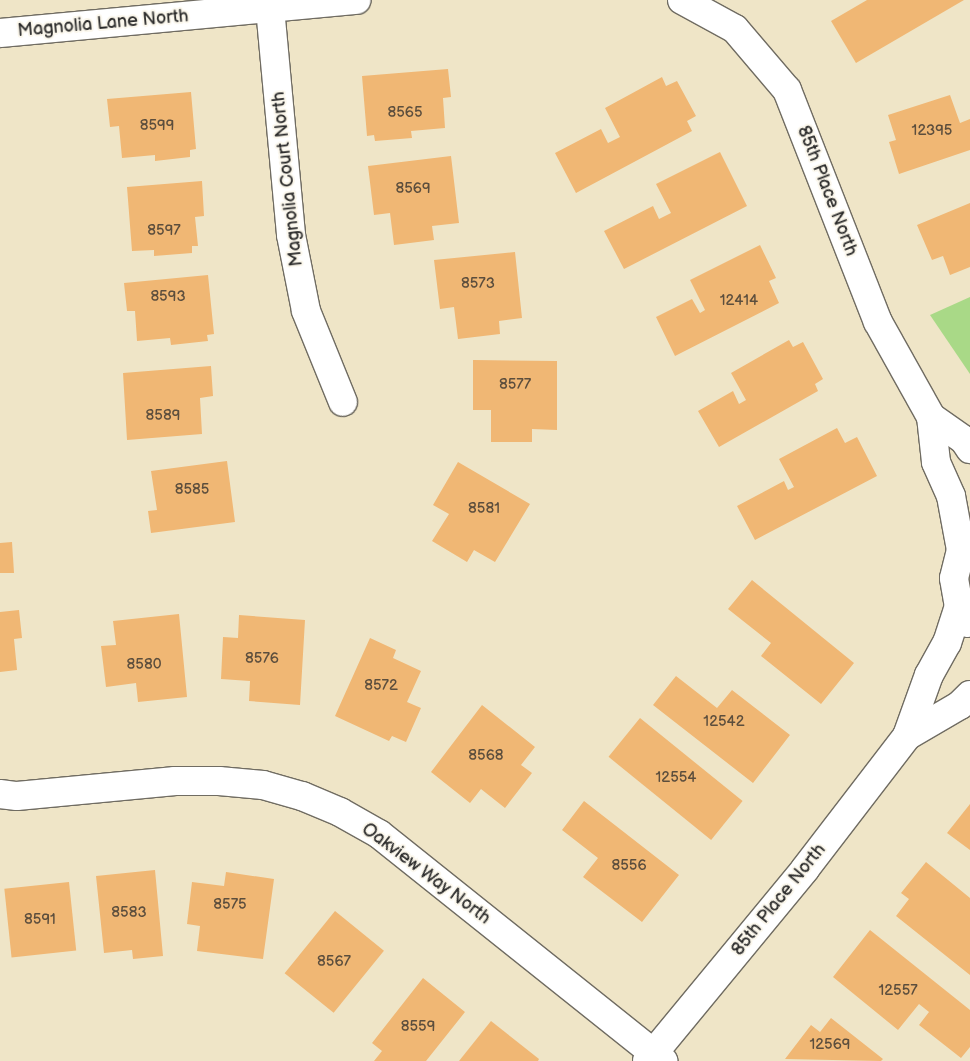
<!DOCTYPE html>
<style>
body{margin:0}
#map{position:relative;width:970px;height:1061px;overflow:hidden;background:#efe5c7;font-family:"Balsamiq Sans",sans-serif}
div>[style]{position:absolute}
.green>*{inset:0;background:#a9d987}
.building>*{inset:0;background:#f0b774;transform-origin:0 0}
.roads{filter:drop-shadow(1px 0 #706c62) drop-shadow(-1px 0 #706c62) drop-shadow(0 1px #706c62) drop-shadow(0 -1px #706c62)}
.minor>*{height:28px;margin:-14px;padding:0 14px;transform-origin:14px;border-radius:14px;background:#fff}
.tertiary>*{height:28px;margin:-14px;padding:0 14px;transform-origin:14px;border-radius:14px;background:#fff}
span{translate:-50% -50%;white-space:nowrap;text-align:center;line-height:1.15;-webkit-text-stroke:4px #fbf7ec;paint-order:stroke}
.number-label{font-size:15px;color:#5c4e3d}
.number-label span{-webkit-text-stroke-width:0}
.street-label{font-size:18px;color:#2b2b2b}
</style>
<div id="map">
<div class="green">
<i style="clip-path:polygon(970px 297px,970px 374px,930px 315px)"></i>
</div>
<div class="building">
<i style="clip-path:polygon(867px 0,964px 0,856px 63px,831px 21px)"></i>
<i style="clip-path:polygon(448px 69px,451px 97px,443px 98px,445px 128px,411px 131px,412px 138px,375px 141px,374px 135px,367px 136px,362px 76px)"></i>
<i style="clip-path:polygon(662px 77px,666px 86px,677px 81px,696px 116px,687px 121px,692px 131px,576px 193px,555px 153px,601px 129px,608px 143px,620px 137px,605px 108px)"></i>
<i style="clip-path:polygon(191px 92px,196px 149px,190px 150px,190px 157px,155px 161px,155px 155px,122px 158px,119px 126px,110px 127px,107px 99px)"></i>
<i style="clip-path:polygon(950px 95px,960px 123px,970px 119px,970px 150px,899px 174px,889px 142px,896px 140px,888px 115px)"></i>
<i style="clip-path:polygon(720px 152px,747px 206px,624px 269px,604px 231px,653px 206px,659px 219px,671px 213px,656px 184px)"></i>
<i style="clip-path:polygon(451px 156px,459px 223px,432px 226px,434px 240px,394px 245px,390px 213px,374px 215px,368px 166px)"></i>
<i style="clip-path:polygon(202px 181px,204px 216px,195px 217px,198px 246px,192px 246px,192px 253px,154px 256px,154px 250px,132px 251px,127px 187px)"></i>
<i style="clip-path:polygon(970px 203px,970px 267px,950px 275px,943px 256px,932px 260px,917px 225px)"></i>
<i style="clip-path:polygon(760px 245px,776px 278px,769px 281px,779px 303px,675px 356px,656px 317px,692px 299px,700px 313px,705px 310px,690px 280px)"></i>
<i style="clip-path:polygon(515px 252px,522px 318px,499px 321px,500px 334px,458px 339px,454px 307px,440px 309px,434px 260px)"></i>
<i style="clip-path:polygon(208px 275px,214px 334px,207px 335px,208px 341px,171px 345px,170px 338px,137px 341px,135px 311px,127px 311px,124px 283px)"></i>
<i style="clip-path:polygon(789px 340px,793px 347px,803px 342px,823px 379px,815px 384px,818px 391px,719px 447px,698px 411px,733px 391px,739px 404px,746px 400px,731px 373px)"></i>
<i style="clip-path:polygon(473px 360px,557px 361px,557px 430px,532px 429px,532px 442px,491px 442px,491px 410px,473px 410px)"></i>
<i style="clip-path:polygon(211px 366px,213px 396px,200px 398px,202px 434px,127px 440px,123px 373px)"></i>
<i style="clip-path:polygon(837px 428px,845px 443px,857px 437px,877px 476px,755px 540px,737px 506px,784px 481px,788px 490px,794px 487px,779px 459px)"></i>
<i style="clip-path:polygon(227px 461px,235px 522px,151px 533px,148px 511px,157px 510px,151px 471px)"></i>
<i style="clip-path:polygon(458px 462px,530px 504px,495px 562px,474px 550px,467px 562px,432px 541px,449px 514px,433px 505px)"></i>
<i style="clip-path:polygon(12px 542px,14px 573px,0 573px,0 543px)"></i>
<i style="clip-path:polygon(752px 580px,854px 663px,821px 704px,761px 656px,771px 643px,728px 609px)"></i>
<i style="clip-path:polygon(19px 610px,22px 638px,14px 639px,17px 670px,0 672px,0 612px)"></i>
<i style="clip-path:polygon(179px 614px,187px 697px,138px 702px,136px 683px,106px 687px,101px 646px,116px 645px,113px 621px)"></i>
<i style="clip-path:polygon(239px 615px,305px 620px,300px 705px,249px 701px,250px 681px,221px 679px,223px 637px,238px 638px)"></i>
<i style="clip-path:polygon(370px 638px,396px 650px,393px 658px,421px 671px,407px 702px,421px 708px,406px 742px,392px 736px,389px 741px,335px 716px)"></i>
<i style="clip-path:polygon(676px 676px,717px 708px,732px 690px,790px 735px,753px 783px,653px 705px)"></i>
<i style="clip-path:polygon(482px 705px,535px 747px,521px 765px,532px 773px,505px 808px,481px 789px,470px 803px,431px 772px)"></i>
<i style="left:640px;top:718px;width:132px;height:50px;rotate:39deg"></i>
<i style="clip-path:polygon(584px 801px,679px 875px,642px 922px,583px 877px,598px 858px,562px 830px)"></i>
<i style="clip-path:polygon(970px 804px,970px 850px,947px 833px)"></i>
<i style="clip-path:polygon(926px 862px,970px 898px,970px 975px,896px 916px,909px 899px,901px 893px)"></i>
<i style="clip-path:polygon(155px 870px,163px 956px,133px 959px,132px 950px,104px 953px,96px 876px)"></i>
<i style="clip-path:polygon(226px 872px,274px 879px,263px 959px,197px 951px,200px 926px,187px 924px,192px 882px,224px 886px)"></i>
<i style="left:69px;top:882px;width:69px;height:65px;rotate:84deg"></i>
<i style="left:335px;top:911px;width:63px;height:80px;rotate:39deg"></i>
<i style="clip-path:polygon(870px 930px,970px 1010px,970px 1047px,961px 1058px,919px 1025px,929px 1012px,919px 1004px,898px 1030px,833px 977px)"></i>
<i style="clip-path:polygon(423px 978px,465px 1012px,426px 1061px,374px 1061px,382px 1051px,372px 1043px)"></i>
<i style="clip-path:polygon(831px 1018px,883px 1059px,881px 1061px,785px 1059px,811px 1025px,820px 1032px)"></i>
<i style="clip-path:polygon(491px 1021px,539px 1059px,538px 1061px,459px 1061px)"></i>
</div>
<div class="roads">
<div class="minor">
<i style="left:682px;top:0;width:60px;rotate:28.7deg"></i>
<i style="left:735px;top:29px;width:80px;rotate:49.6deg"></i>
<i style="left:787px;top:90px;width:249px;rotate:68.6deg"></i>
<i style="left:878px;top:322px;width:109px;rotate:60.8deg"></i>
<i style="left:270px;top:8px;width:228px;rotate:84.7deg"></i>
<i style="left:291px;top:235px;width:77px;rotate:78.8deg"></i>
<i style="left:306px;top:311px;width:98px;rotate:67.9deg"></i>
<i style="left:0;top:33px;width:358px;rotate:-5.3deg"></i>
<i style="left:961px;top:550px;width:55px;rotate:-100.5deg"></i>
<i style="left:951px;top:496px;width:37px;rotate:-114deg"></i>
<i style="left:936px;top:462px;width:45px;rotate:-96.3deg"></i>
<i style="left:931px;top:417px;width:40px;rotate:34.9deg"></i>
<i style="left:964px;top:440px;width:11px;rotate:56deg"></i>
<i style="left:0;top:794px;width:17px;rotate:7deg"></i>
<i style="left:17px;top:796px;width:159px;rotate:-5.4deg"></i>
<i style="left:175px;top:781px;width:44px"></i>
<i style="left:219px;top:781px;width:44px;rotate:5.2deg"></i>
<i style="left:263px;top:785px;width:41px;rotate:15.8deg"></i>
<i style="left:302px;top:796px;width:41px;rotate:22.8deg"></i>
<i style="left:340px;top:812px;width:45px;rotate:29.4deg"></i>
<i style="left:379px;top:834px;width:364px;rotate:38.6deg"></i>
</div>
<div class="tertiary">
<i style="left:968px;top:623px;width:18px;rotate:-119deg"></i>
<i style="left:959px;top:607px;width:29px;rotate:-100deg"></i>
<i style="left:954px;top:578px;width:29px;rotate:-76deg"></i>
<i style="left:961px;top:550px;width:15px;rotate:-53deg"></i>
<i style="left:907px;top:736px;width:61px;rotate:-30.3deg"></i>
<i style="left:960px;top:705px;width:14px;rotate:-45deg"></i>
<i style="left:647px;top:1061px;width:249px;rotate:-50.5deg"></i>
<i style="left:805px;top:869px;width:168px;rotate:-52.5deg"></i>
<i style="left:907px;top:736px;width:65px;rotate:-70.2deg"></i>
<i style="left:929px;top:675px;width:37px;rotate:-61deg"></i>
<i style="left:947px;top:643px;width:38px;rotate:-72deg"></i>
</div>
</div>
<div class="number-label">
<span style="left:405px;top:113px">8565</span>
<span style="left:157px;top:126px">8599</span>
<span style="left:932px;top:131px">12395</span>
<span style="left:413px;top:189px">8569</span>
<span style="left:164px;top:231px">8597</span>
<span style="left:478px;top:284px">8573</span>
<span style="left:168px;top:297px">8593</span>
<span style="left:739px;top:301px">12414</span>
<span style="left:515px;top:385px">8577</span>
<span style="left:163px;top:416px">8589</span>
<span style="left:192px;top:490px">8585</span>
<span style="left:484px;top:509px">8581</span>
<span style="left:262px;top:659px">8576</span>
<span style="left:144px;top:665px">8580</span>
<span style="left:381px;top:686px">8572</span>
<span style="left:724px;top:722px">12542</span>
<span style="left:486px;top:756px">8568</span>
<span style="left:676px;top:778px">12554</span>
<span style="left:629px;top:866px">8556</span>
<span style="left:230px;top:905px">8575</span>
<span style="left:129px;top:913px">8583</span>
<span style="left:40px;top:920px">8591</span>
<span style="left:334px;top:962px">8567</span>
<span style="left:898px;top:991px">12557</span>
<span style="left:418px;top:1027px">8559</span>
<span style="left:830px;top:1045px">12569</span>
</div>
<div class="street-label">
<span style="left:103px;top:24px;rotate:-5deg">Magnolia Lane North</span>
<span style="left:288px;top:179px;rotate:-96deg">Magnolia Court North</span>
<span style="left:827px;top:191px;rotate:69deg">85th Place North</span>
<span style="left:426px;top:874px;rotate:37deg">Oakview Way North</span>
<span style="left:779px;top:900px;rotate:-51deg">85th Place North</span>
</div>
</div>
